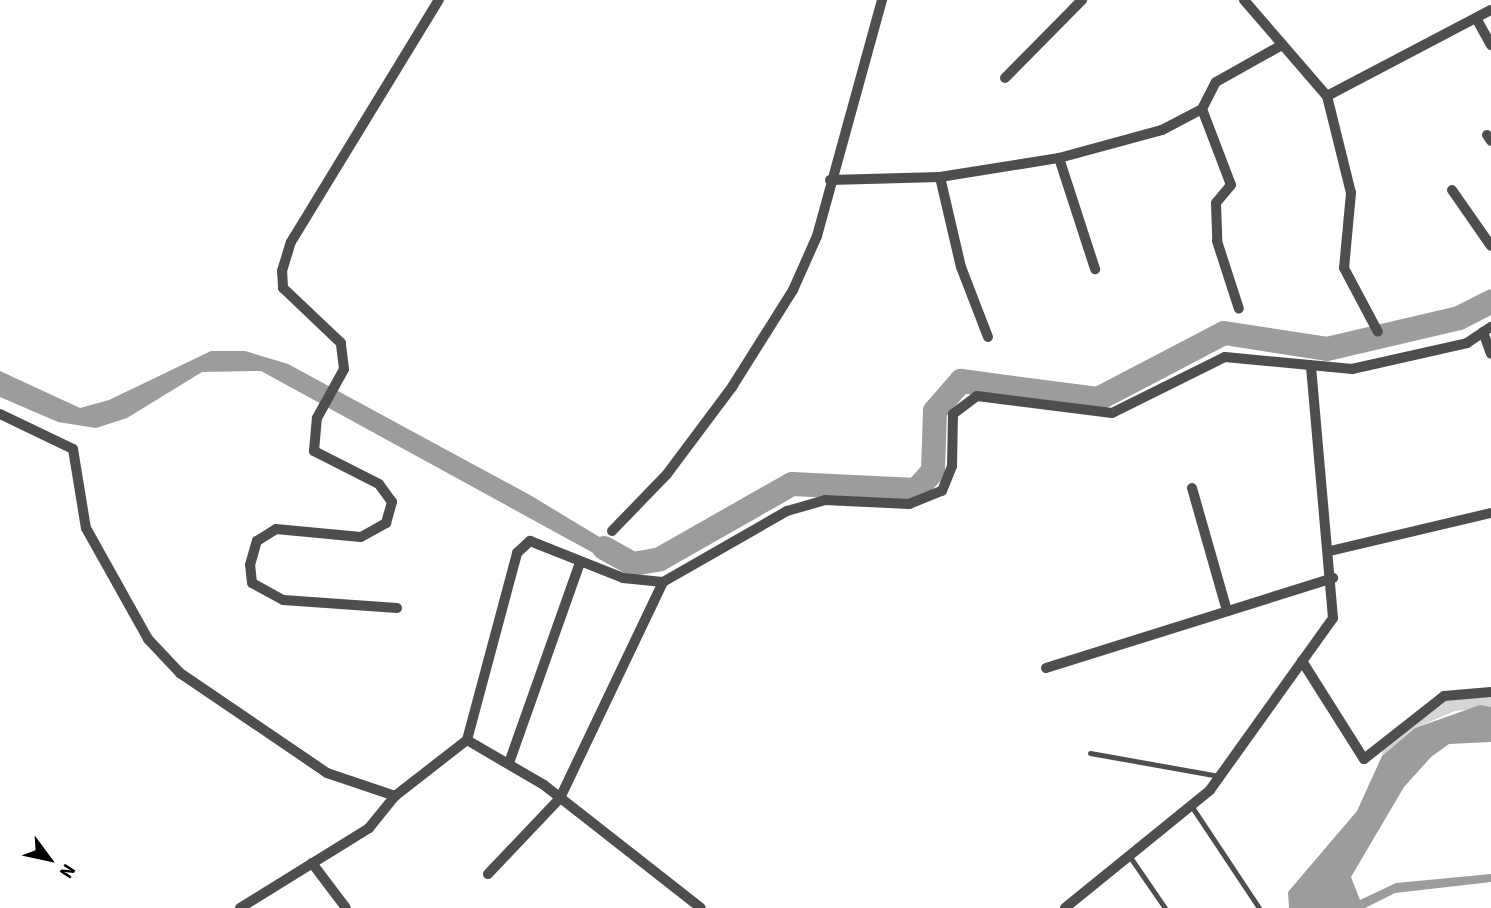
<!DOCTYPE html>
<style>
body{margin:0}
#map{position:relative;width:1491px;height:908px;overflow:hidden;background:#fff;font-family:"Source Sans 3",sans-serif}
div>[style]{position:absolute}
.green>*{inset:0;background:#d5d5d5}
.water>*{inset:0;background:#9c9c9c}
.river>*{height:24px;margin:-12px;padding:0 12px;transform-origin:12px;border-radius:12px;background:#9c9c9c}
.service>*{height:5px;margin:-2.5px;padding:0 2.5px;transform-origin:2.5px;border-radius:2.5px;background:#4e4e4e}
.minor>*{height:10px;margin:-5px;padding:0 5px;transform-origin:5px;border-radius:5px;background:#4e4e4e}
span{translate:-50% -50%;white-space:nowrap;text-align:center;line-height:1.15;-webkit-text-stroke:5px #fff;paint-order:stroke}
.north{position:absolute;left:14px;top:824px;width:70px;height:70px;-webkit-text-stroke:5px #fff;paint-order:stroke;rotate:123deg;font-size:19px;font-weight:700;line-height:28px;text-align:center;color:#000}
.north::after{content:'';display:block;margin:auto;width:24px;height:32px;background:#000;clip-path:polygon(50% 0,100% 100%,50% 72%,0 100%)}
</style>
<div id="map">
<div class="green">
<i style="clip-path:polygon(1491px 695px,1491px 707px,1455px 711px,1415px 728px,1382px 756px,1383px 744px,1443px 701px)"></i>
</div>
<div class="water">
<i style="clip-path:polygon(211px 351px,245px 351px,288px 364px,530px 495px,626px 553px,633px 564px,597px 555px,261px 371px,202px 372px,127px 418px,96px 428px,58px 422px,0 397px,0 371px,80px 408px,109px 400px)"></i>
<i style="clip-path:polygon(1480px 705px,1491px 707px,1491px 742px,1449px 744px,1431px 757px,1404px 787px,1351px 877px,1360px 900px,1396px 883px,1491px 874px,1491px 882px,1395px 893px,1365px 908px,1289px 908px,1288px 892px,1357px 811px,1382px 756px,1415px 728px)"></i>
</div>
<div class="river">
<i style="left:604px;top:548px;width:33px;rotate:29deg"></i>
<i style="left:633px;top:564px;width:27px;rotate:-10deg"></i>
<i style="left:660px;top:559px;width:152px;rotate:-29.6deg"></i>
<i style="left:792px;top:484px;width:124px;rotate:2.8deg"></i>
<i style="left:916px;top:490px;width:25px;rotate:-48deg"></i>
<i style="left:933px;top:471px;width:60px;rotate:-88.1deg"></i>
<i style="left:935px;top:411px;width:40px;rotate:-49deg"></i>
<i style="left:961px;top:381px;width:138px;rotate:7.5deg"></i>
<i style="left:1098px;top:399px;width:142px;rotate:-27.6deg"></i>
<i style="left:1224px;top:333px;width:104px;rotate:8.8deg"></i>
<i style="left:1327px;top:349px;width:136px;rotate:-13.2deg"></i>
<i style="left:1459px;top:318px;width:36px;rotate:-27deg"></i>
</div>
<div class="service">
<i style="left:1090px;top:753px;width:131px;rotate:10.1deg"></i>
<i style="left:1192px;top:807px;width:121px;rotate:56.4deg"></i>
<i style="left:1130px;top:857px;width:62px;rotate:55.5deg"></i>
</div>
<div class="minor">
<i style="left:1244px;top:0;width:127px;rotate:49.2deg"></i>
<i style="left:1327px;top:96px;width:185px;rotate:-27.7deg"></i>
<i style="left:1476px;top:18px;width:31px;rotate:61deg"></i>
<i style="left:1005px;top:78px;width:110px;rotate:-45.4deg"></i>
<i style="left:1327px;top:96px;width:100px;rotate:76.1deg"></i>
<i style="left:1351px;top:193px;width:75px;rotate:95.3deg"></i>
<i style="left:1344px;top:268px;width:72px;rotate:62deg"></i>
<i style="left:1202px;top:109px;width:81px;rotate:69.1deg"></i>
<i style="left:1231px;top:185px;width:23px;rotate:130deg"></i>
<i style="left:1216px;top:203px;width:38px;rotate:88deg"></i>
<i style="left:1217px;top:241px;width:71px;rotate:72.1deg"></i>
<i style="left:1487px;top:135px;width:7px;rotate:56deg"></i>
<i style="left:1059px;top:158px;width:117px;rotate:72deg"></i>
<i style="left:940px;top:177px;width:92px;rotate:76.9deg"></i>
<i style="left:961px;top:267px;width:75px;rotate:68.9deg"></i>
<i style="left:830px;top:180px;width:110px;rotate:-1.6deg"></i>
<i style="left:940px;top:177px;width:121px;rotate:-9.1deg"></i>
<i style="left:1059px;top:158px;width:107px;rotate:-15.2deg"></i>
<i style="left:1162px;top:130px;width:45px;rotate:-27.7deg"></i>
<i style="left:1202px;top:109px;width:30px;rotate:-63deg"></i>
<i style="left:1216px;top:82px;width:76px;rotate:-29.3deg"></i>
<i style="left:1452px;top:190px;width:68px;rotate:55.1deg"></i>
<i style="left:1483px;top:332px;width:23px;rotate:70deg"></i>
<i style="left:0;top:414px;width:81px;rotate:25.6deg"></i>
<i style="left:73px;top:449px;width:80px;rotate:80.7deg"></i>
<i style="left:86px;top:528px;width:127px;rotate:60.8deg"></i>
<i style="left:148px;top:639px;width:47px;rotate:46.7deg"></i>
<i style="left:180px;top:673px;width:178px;rotate:34.2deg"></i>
<i style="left:327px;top:773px;width:72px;rotate:18.7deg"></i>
<i style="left:1192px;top:488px;width:128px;rotate:74.1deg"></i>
<i style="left:612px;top:531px;width:79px;rotate:-46deg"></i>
<i style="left:667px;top:474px;width:109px;rotate:-53.2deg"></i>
<i style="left:732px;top:387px;width:115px;rotate:-57.8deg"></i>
<i style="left:793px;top:290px;width:59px;rotate:-66deg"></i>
<i style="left:817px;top:236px;width:245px;rotate:-74.6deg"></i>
<i style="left:1330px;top:551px;width:165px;rotate:-13.3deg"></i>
<i style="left:397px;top:608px;width:114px;rotate:-176deg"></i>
<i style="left:283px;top:600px;width:35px;rotate:-151deg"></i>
<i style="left:252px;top:583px;width:18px;rotate:-96deg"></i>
<i style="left:250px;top:565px;width:25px;rotate:-74deg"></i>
<i style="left:257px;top:541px;width:22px;rotate:-32deg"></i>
<i style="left:276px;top:529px;width:85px;rotate:5.4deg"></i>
<i style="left:361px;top:537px;width:29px;rotate:-29deg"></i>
<i style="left:386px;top:523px;width:22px;rotate:-74deg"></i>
<i style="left:392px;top:502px;width:22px;rotate:-126deg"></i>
<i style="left:379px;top:484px;width:73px;rotate:-153.1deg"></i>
<i style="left:314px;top:451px;width:33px;rotate:-85deg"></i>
<i style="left:317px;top:418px;width:56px;rotate:-61.1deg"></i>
<i style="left:344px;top:369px;width:26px;rotate:-97deg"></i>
<i style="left:341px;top:343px;width:80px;rotate:-136.5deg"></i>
<i style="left:283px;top:288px;width:17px;rotate:-93deg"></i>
<i style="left:282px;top:271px;width:30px;rotate:-73deg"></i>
<i style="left:291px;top:242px;width:284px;rotate:-58.6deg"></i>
<i style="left:1302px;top:661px;width:116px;rotate:57.7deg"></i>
<i style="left:1364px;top:759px;width:102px;rotate:-38.2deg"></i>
<i style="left:1444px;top:696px;width:47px;rotate:-4.9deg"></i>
<i style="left:1046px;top:668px;width:301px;rotate:-17.4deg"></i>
<i style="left:467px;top:740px;width:89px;rotate:30.3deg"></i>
<i style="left:544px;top:785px;width:199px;rotate:38.1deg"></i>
<i style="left:509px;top:763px;width:213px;rotate:-70.5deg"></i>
<i style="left:312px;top:863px;width:56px;rotate:52.9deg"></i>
<i style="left:488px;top:874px;width:105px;rotate:-46.5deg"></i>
<i style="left:560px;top:798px;width:239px;rotate:-64.5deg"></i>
<i style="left:240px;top:908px;width:152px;rotate:-31.8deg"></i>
<i style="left:369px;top:828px;width:41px;rotate:-50.9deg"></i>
<i style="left:395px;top:796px;width:91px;rotate:-37.9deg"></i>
<i style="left:467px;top:740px;width:194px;rotate:-75deg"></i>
<i style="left:517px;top:553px;width:18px;rotate:-43deg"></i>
<i style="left:530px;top:541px;width:100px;rotate:21.7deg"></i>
<i style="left:623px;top:578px;width:40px;rotate:5.7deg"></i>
<i style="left:663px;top:582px;width:143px;rotate:-29.8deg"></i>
<i style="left:787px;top:511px;width:40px;rotate:-16deg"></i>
<i style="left:825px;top:500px;width:84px;rotate:2.7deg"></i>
<i style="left:909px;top:504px;width:35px;rotate:-22deg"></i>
<i style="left:942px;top:491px;width:27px;rotate:-68deg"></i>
<i style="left:952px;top:466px;width:52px;rotate:-88.9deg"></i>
<i style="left:953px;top:414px;width:30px;rotate:-37deg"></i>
<i style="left:977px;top:396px;width:136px;rotate:7.2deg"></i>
<i style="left:1112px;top:413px;width:126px;rotate:-26.4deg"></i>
<i style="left:1225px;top:357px;width:128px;rotate:5.4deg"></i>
<i style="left:1352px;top:369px;width:118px;rotate:-12.7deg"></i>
<i style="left:1467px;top:343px;width:29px;rotate:-34deg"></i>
<i style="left:1065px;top:908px;width:187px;rotate:-39.1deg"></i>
<i style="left:1210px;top:790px;width:211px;rotate:-54.4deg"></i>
<i style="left:1333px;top:618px;width:251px;rotate:-95deg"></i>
</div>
<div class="north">N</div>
</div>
